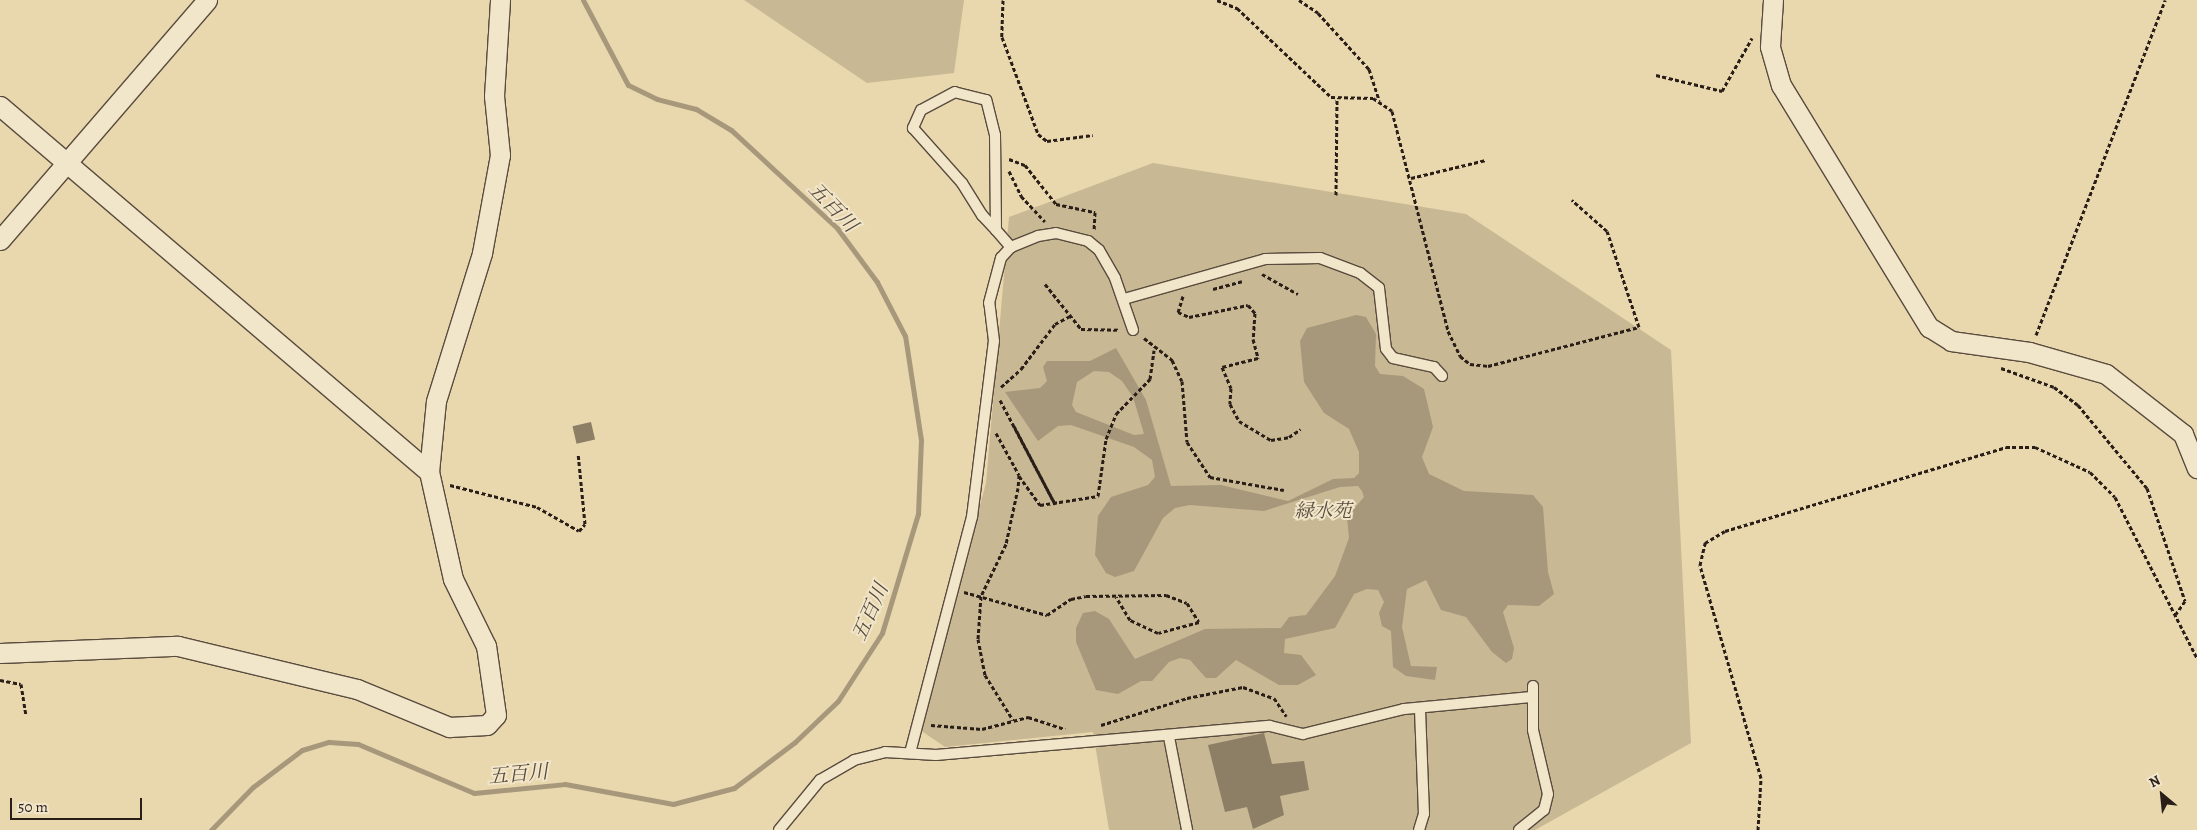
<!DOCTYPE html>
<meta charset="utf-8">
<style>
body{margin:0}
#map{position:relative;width:2197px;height:830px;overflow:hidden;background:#e9d7ae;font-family:Alegreya,"Noto Serif JP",serif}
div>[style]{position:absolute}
.green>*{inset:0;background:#c8b894}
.water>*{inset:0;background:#a8987b}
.stream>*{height:5px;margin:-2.5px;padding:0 2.5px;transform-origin:2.5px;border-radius:2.5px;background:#a8987b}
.building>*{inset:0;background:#8d7e66;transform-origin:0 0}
.path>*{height:3px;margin-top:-1.5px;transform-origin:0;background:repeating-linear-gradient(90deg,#291e18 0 4px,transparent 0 6.5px)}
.roads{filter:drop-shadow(1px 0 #594c3e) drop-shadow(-1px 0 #594c3e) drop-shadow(0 1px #594c3e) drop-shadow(0 -1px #594c3e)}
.service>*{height:10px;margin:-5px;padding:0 5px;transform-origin:5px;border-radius:5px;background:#f1e5ca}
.minor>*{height:19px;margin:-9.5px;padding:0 9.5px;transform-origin:9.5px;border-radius:9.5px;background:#f1e5ca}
span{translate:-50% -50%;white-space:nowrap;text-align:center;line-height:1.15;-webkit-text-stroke:4px #f1e5ca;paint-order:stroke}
.park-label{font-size:19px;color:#594c3d;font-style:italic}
.water-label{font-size:20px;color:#55493b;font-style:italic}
.north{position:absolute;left:2137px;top:770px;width:50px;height:50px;-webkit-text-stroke:4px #f1e5ca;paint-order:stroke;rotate:332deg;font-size:14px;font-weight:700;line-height:20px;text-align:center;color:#291e18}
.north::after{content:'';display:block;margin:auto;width:18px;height:22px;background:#291e18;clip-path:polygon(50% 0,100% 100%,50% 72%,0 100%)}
.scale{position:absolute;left:10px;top:798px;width:132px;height:22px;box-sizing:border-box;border:2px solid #291e18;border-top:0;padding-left:6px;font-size:15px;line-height:18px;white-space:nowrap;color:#291e18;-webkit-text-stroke:4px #f1e5ca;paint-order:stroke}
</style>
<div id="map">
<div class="green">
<i style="clip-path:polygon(744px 0,964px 0,954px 73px,867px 83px)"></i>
<i style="clip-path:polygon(1153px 163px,1466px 214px,1671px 350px,1691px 743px,1535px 830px,1109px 830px,1093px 732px,945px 747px,920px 730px,986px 483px,1009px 217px)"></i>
</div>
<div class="water">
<i style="clip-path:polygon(evenodd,1356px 315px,1366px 317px,1376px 334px,1375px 366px,1380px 374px,1403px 376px,1424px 389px,1433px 427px,1422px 457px,1429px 474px,1464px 491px,1533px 495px,1543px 507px,1548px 572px,1554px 594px,1539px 606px,1508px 605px,1503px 612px,1514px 648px,1512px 659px,1506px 663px,1492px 652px,1466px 617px,1441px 610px,1426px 580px,1407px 589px,1402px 627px,1411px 666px,1437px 667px,1435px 680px,1406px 676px,1393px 667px,1391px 631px,1382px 626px,1379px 613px,1384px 602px,1378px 590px,1367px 589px,1354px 594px,1335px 628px,1285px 639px,1284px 653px,1301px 655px,1316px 675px,1298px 685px,1279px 685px,1236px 660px,1216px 678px,1206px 678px,1190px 660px,1180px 658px,1169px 662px,1152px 681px,1141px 681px,1118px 694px,1096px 690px,1076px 642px,1076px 628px,1083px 613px,1095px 611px,1109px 619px,1135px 659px,1205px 629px,1281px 628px,1289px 617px,1306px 615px,1335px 576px,1349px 538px,1347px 517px,1364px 497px,1362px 491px,1358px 486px,1340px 487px,1264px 511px,1190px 505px,1175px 508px,1163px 518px,1134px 571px,1115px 577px,1106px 573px,1095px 555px,1098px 516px,1111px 497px,1148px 485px,1155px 477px,1152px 460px,1134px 447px,1071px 425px,1058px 426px,1038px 441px,1005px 392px,1040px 388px,1047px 381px,1043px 367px,1047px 361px,1090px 361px,1116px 348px,1146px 400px,1171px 486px,1221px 485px,1288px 501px,1333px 479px,1354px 478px,1359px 473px,1359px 452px,1349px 429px,1324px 413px,1304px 382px,1300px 341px,1307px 328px,1356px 315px,1094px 371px,1109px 372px,1122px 381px,1133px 397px,1144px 434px,1134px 435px,1076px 412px,1072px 405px,1077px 382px,1094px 371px)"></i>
</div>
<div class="stream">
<i style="left:211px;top:830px;width:60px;rotate:-45.7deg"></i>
<i style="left:253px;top:787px;width:61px;rotate:-37.1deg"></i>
<i style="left:302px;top:750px;width:28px;rotate:-17deg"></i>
<i style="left:329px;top:742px;width:29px;rotate:4deg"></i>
<i style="left:358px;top:744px;width:126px;rotate:22.9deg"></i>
<i style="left:474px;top:793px;width:91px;rotate:-5.6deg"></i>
<i style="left:565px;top:784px;width:110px;rotate:10.5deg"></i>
<i style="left:673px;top:804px;width:63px;rotate:-14.7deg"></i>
<i style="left:734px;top:788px;width:76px;rotate:-37deg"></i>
<i style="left:795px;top:742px;width:59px;rotate:-43.6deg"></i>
<i style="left:838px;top:701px;width:81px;rotate:-57.1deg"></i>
<i style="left:882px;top:633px;width:124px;rotate:-73.2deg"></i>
<i style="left:918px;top:514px;width:74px;rotate:-87.7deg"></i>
<i style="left:921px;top:440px;width:105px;rotate:-98.7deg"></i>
<i style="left:905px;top:336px;width:61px;rotate:-117.4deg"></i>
<i style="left:877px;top:282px;width:67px;rotate:-126.5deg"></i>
<i style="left:837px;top:228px;width:144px;rotate:-137.2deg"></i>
<i style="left:731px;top:130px;width:41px;rotate:-149deg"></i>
<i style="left:696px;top:109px;width:40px;rotate:-165.6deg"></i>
<i style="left:657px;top:99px;width:32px;rotate:-154deg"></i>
<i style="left:628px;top:85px;width:96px;rotate:-117.9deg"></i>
</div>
<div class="building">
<i style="left:591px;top:422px;width:18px;height:19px;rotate:77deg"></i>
<i style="clip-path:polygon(1264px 733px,1272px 764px,1304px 761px,1309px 790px,1280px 796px,1284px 815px,1253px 829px,1247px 807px,1225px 812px,1208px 745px)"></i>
</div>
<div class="path">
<i style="left:1003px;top:0;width:37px;rotate:92deg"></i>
<i style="left:1002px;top:37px;width:103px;rotate:69.6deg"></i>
<i style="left:1038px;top:134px;width:11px;rotate:38deg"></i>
<i style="left:1047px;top:141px;width:46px;rotate:-7.4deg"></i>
<i style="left:1217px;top:0;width:22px;rotate:22deg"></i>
<i style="left:1237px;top:8px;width:129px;rotate:43.4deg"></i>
<i style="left:1331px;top:97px;width:42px;rotate:1.4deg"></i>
<i style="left:1373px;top:98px;width:23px;rotate:34deg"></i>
<i style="left:1392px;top:111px;width:227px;rotate:75.7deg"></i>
<i style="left:1448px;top:331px;width:28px;rotate:64deg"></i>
<i style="left:1460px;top:356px;width:13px;rotate:39deg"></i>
<i style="left:1470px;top:364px;width:18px;rotate:6deg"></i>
<i style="left:1488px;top:366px;width:156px;rotate:-14.5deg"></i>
<i style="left:1639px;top:327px;width:101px;rotate:-108.4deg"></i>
<i style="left:1607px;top:231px;width:47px;rotate:-138.5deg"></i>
<i style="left:1299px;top:0;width:23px;rotate:34deg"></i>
<i style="left:1318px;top:13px;width:76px;rotate:47.7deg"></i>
<i style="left:1369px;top:69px;width:33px;rotate:72deg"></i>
<i style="left:1656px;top:75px;width:68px;rotate:13.6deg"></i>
<i style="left:1722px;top:91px;width:61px;rotate:-60.5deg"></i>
<i style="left:1009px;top:159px;width:17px;rotate:21deg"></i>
<i style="left:1025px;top:165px;width:50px;rotate:51.5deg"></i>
<i style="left:1056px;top:204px;width:40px;rotate:12deg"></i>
<i style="left:1095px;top:212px;width:19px;rotate:93deg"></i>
<i style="left:1009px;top:171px;width:28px;rotate:64deg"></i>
<i style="left:1021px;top:196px;width:35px;rotate:47deg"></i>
<i style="left:1411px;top:178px;width:77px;rotate:-13.5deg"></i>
<i style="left:1336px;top:195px;width:97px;rotate:-89.4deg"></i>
<i style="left:1262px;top:274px;width:41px;rotate:29.1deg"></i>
<i style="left:1045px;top:284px;width:58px;rotate:51.3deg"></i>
<i style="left:1081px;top:329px;width:39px;rotate:1deg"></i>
<i style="left:1213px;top:289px;width:30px;rotate:-15deg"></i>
<i style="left:1183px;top:296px;width:17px;rotate:107deg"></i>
<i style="left:1178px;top:312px;width:12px;rotate:24deg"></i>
<i style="left:1189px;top:317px;width:60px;rotate:-11.5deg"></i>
<i style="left:1248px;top:305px;width:11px;rotate:49deg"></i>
<i style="left:1255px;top:313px;width:26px;rotate:94deg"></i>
<i style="left:1253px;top:339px;width:20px;rotate:75deg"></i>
<i style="left:1258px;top:358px;width:37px;rotate:166deg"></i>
<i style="left:1222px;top:367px;width:23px;rotate:67deg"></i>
<i style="left:1231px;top:388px;width:16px;rotate:94deg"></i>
<i style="left:1230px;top:404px;width:19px;rotate:62deg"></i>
<i style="left:1239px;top:421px;width:37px;rotate:31deg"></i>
<i style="left:1271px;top:440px;width:18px;rotate:-9deg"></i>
<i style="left:1289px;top:437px;width:14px;rotate:-34deg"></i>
<i style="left:2036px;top:335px;width:359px;rotate:-68.9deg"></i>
<i style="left:1144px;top:338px;width:36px;rotate:38deg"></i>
<i style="left:1172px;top:360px;width:23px;rotate:65deg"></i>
<i style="left:1182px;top:381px;width:61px;rotate:85.3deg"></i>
<i style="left:1187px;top:442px;width:42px;rotate:56.7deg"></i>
<i style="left:1210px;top:477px;width:75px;rotate:10deg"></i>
<i style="left:2001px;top:368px;width:56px;rotate:19.7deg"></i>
<i style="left:2054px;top:387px;width:30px;rotate:37deg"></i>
<i style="left:2078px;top:405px;width:108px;rotate:50.3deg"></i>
<i style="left:2147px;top:488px;width:119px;rotate:71.4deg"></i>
<i style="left:2185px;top:601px;width:16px;rotate:125deg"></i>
<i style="left:1001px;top:387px;width:27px;rotate:-42deg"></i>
<i style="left:1021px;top:369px;width:56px;rotate:-52.9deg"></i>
<i style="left:1055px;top:324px;width:17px;rotate:-28deg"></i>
<i style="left:1000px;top:400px;width:118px;rotate:62.1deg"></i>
<i style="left:1055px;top:504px;width:88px;rotate:-117.7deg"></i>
<i style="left:996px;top:433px;width:48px;rotate:61.3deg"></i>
<i style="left:1019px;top:475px;width:13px;rotate:94deg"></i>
<i style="left:1018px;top:488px;width:57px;rotate:102.1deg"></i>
<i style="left:1006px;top:544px;width:58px;rotate:115.7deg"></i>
<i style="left:981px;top:596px;width:43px;rotate:94deg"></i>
<i style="left:978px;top:639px;width:37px;rotate:79deg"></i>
<i style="left:985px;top:675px;width:53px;rotate:58.1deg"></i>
<i style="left:1019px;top:476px;width:36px;rotate:54deg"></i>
<i style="left:1040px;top:505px;width:59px;rotate:-8.8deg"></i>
<i style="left:1098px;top:496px;width:58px;rotate:-82deg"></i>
<i style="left:1106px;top:439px;width:27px;rotate:-68deg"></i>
<i style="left:1116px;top:414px;width:49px;rotate:-45.8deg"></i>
<i style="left:1150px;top:379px;width:29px;rotate:-82deg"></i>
<i style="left:450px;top:485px;width:90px;rotate:14.2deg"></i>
<i style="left:537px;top:507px;width:48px;rotate:29.7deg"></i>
<i style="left:579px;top:531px;width:9px;rotate:-49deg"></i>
<i style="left:585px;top:524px;width:71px;rotate:-95.6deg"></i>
<i style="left:964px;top:592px;width:86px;rotate:15.5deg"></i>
<i style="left:1047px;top:615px;width:29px;rotate:-34deg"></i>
<i style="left:1071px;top:599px;width:15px;rotate:-11deg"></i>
<i style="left:1086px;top:596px;width:80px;rotate:-0.7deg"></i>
<i style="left:1166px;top:595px;width:22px;rotate:21deg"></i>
<i style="left:1187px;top:603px;width:22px;rotate:58deg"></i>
<i style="left:1199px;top:622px;width:42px;rotate:165deg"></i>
<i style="left:1158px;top:633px;width:31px;rotate:-155deg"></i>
<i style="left:1130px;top:620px;width:27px;rotate:-121deg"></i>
<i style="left:0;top:680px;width:21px;rotate:11deg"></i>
<i style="left:21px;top:684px;width:30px;rotate:81deg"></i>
<i style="left:931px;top:725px;width:51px;rotate:4.5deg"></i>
<i style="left:982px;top:729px;width:48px;rotate:-14.6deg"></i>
<i style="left:1028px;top:717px;width:39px;rotate:18deg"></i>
<i style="left:1101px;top:725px;width:90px;rotate:-17.4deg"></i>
<i style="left:1187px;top:698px;width:57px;rotate:-11.1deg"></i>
<i style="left:1243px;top:687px;width:33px;rotate:20deg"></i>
<i style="left:1274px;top:698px;width:22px;rotate:56deg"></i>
<i style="left:1758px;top:830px;width:52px;rotate:-86.7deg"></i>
<i style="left:1761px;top:778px;width:222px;rotate:-106deg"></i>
<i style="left:1700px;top:565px;width:23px;rotate:-77deg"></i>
<i style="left:1705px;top:543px;width:23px;rotate:-31deg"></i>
<i style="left:1725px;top:531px;width:293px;rotate:-16.6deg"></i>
<i style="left:2006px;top:447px;width:29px"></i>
<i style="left:2035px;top:447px;width:60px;rotate:24.4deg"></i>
<i style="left:2090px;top:472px;width:35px;rotate:45deg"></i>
<i style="left:2115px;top:497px;width:181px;rotate:63deg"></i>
</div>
<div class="roads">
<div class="service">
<i style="left:996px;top:230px;width:95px;rotate:-90.6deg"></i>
<i style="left:995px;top:135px;width:36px;rotate:-104deg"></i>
<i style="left:986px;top:100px;width:32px;rotate:-166deg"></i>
<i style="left:955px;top:92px;width:38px;rotate:152deg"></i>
<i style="left:921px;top:110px;width:20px;rotate:114deg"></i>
<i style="left:913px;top:128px;width:74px;rotate:48.3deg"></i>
<i style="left:962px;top:183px;width:38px;rotate:58deg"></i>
<i style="left:982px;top:215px;width:21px;rotate:47deg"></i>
<i style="left:996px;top:230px;width:23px;rotate:49deg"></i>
<i style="left:1124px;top:299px;width:147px;rotate:-15.8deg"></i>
<i style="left:1265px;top:259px;width:55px;rotate:-1deg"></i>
<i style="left:1320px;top:258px;width:43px;rotate:20.6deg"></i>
<i style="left:1360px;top:273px;width:24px;rotate:38deg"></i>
<i style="left:1379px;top:288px;width:61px;rotate:83.5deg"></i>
<i style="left:1386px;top:349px;width:11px;rotate:52deg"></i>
<i style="left:1393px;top:358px;width:42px;rotate:12.4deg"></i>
<i style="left:1434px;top:367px;width:12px;rotate:48deg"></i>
<i style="left:1169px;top:737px;width:95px;rotate:79deg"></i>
<i style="left:910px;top:753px;width:244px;rotate:-75.3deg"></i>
<i style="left:972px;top:517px;width:177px;rotate:-82.9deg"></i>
<i style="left:994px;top:341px;width:38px;rotate:-97deg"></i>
<i style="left:989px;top:303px;width:47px;rotate:-75.1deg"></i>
<i style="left:1001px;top:258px;width:15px;rotate:-48deg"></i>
<i style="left:1011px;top:247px;width:29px;rotate:-22deg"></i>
<i style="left:1038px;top:236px;width:18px;rotate:-9deg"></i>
<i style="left:1056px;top:233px;width:33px;rotate:14deg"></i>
<i style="left:1088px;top:241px;width:14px;rotate:39deg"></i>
<i style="left:1099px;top:250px;width:32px;rotate:60deg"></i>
<i style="left:1115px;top:278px;width:55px;rotate:70.9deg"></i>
<i style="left:779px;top:830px;width:65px;rotate:-50.6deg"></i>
<i style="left:820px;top:780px;width:39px;rotate:-30deg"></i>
<i style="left:854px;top:760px;width:32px;rotate:-14deg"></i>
<i style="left:885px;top:752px;width:51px;rotate:3.4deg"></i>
<i style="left:936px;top:755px;width:335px;rotate:-5deg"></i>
<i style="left:1270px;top:726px;width:34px;rotate:14deg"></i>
<i style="left:1303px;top:734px;width:104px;rotate:-13.9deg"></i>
<i style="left:1404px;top:709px;width:128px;rotate:-5.4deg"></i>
<i style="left:1419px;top:830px;width:17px;rotate:-73deg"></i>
<i style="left:1424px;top:814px;width:105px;rotate:-92.2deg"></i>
<i style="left:1519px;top:830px;width:32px;rotate:-39deg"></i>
<i style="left:1544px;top:810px;width:16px;rotate:-76deg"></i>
<i style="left:1548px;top:794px;width:66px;rotate:-103.2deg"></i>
<i style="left:1533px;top:730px;width:44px;rotate:-90deg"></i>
</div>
<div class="minor">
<i style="left:1773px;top:0;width:47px;rotate:93.7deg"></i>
<i style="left:1770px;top:47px;width:40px;rotate:74deg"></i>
<i style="left:1781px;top:85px;width:284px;rotate:58.6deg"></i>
<i style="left:1929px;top:327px;width:26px;rotate:32deg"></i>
<i style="left:1951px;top:341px;width:79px;rotate:8deg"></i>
<i style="left:2029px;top:352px;width:80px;rotate:15.9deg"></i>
<i style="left:2106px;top:374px;width:98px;rotate:37.9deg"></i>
<i style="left:2183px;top:434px;width:37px;rotate:68deg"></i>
<i style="left:0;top:106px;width:564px;rotate:40.47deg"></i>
<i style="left:0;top:240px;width:317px;rotate:-49.2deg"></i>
<i style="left:0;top:653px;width:178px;rotate:-2.3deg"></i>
<i style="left:178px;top:646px;width:184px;rotate:13.5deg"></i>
<i style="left:357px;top:689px;width:100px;rotate:22.4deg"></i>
<i style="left:449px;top:727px;width:38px;rotate:-3deg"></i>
<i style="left:487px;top:725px;width:13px;rotate:-48deg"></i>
<i style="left:496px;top:715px;width:70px;rotate:-98.2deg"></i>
<i style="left:486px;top:646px;width:75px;rotate:-116.2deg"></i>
<i style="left:453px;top:579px;width:110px;rotate:-102.6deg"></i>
<i style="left:429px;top:472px;width:71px;rotate:-84.4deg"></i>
<i style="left:436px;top:401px;width:155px;rotate:-72.7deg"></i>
<i style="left:482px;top:253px;width:100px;rotate:-79.6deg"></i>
<i style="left:500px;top:155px;width:59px;rotate:-95.8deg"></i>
<i style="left:494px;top:96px;width:96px;rotate:-86.4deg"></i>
</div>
</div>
<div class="park-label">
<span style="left:1323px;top:512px">緑水苑</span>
</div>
<div class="water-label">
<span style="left:833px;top:207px;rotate:46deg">五百川</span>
<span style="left:870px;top:612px;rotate:-66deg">五百川</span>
<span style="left:518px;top:774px;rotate:-5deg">五百川</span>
</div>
<div class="north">N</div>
<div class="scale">50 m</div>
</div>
